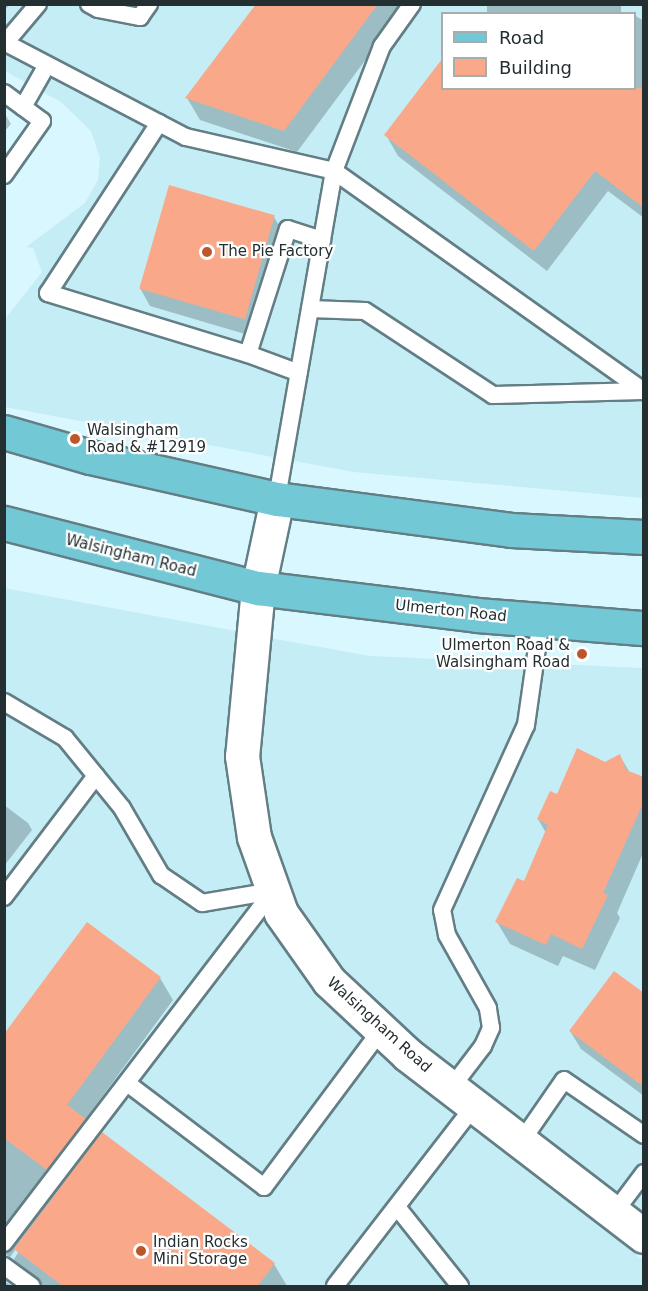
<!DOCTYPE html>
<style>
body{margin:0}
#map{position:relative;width:648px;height:1291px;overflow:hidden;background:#d9f7fe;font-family:"DejaVu Sans",sans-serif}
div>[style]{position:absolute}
.built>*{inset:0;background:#c5edf6}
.shadow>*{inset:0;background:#0003;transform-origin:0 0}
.building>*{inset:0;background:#f9a989;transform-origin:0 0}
.roads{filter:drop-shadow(2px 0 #637e84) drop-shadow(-2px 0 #637e84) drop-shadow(0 2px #637e84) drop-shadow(0 -2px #637e84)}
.service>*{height:16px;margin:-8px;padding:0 8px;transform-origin:8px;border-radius:8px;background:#fff}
.tertiary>*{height:33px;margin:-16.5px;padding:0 16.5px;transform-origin:16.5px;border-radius:16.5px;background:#fff}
.primary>*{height:33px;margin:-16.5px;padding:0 16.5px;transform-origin:16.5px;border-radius:16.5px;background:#73c8d6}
.dots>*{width:16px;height:16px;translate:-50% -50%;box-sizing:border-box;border:3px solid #fff;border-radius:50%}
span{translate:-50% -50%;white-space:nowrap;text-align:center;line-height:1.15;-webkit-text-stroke:4.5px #fff;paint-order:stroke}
.poi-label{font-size:15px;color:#242f32}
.left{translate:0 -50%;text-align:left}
.right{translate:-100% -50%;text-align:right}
.street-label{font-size:15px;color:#242f32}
.frame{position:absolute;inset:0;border:6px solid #242f32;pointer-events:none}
.legend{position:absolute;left:441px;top:12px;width:195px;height:78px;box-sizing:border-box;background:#fff;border:2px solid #a7acad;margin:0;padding:8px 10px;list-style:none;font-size:18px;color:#242f32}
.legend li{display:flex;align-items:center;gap:12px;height:30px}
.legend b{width:30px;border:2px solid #a7acad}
</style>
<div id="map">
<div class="built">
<i style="clip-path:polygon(evenodd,4px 5px,643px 5px,643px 498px,354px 472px,5px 407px,5px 319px,42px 272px,33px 248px,26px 247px,85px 203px,98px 180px,100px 158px,91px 131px,61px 102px,5px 71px,4px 5px,442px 14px,634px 14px,634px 88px,442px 88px,442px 14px)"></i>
<i style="clip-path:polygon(4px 588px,236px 631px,225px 757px,236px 842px,265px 921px,311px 989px,397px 1071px,643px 1260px,643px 1286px,5px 1286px)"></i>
<i style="clip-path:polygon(270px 638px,370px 656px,643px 668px,643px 1212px,421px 1041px,343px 967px,297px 903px,271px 831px,260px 753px)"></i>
</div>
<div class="shadow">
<i style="clip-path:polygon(4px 4px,10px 4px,4px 11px)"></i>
<i style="clip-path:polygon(258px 4px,407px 4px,297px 152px,200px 120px,187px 98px)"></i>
<i style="left:487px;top:4px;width:134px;height:12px"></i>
<i style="clip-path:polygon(634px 15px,644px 21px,644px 218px,608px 191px,547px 271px,398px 156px,386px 135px,442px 62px,442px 88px,634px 88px)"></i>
<i style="clip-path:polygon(4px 112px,11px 124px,4px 132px)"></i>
<i style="clip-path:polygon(274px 217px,285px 236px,255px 337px,150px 306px,140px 288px)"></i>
<i style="clip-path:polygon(620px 756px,630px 773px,644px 778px,644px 851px,617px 913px,620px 918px,595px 970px,563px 956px,558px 966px,510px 944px,497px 922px,525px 883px,546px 833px,538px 819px,558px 796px)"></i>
<i style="clip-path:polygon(4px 805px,28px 823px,32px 830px,4px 866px)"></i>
<i style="clip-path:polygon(160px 978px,173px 1000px,85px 1120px,97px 1141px,274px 1264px,287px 1286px,34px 1286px,26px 1281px,14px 1259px,18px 1253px,16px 1249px,10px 1257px,4px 1253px,4px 1035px)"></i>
<i style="clip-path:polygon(644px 995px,644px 1096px,581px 1049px,570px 1031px)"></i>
<i style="clip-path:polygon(4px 1281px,12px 1286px,4px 1286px)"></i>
</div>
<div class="building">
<i style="clip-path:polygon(256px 4px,378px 4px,284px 131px,185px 98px)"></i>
<i style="clip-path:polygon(442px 59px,442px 88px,644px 88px,644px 208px,595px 171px,534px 251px,384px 135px)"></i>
<i style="left:169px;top:185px;width:110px;height:108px;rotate:16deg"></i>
<i style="clip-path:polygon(577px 748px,605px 762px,620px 754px,626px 770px,644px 777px,644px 801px,603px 893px,608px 895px,582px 949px,551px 934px,546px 945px,495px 922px,517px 878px,524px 881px,548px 825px,537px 819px,550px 791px,557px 794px)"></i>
<i style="clip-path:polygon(87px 922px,161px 977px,67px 1105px,86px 1119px,47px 1170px,4px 1138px,4px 1034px)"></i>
<i style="clip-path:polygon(614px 971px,644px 993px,644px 1087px,569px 1031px)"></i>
<i style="clip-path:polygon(102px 1132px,275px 1263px,257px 1287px,64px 1287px,14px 1249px)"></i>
</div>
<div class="roads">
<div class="service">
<i style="left:89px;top:4px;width:10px;rotate:29deg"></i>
<i style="left:98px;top:9px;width:43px;rotate:10.8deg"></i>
<i style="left:140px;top:17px;width:16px;rotate:-55deg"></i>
<i style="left:412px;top:4px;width:52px;rotate:125.5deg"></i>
<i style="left:382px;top:46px;width:134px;rotate:111deg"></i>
<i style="left:334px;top:171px;width:380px;rotate:35.4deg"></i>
<i style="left:4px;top:42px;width:205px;rotate:27.6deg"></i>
<i style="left:186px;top:137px;width:152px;rotate:12.9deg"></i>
<i style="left:334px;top:171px;width:333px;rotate:99.9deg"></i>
<i style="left:5px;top:43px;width:51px;rotate:-49.8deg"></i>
<i style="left:4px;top:93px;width:47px;rotate:36.4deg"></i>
<i style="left:42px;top:121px;width:66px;rotate:125.1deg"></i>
<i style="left:23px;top:107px;width:48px;rotate:-60.3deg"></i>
<i style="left:159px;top:123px;width:203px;rotate:123.1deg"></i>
<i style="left:48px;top:293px;width:209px;rotate:17deg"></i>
<i style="left:248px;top:354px;width:54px;rotate:20.4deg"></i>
<i style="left:310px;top:309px;width:55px;rotate:2.1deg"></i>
<i style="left:365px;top:311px;width:153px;rotate:33.3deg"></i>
<i style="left:493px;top:395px;width:151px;rotate:-1.5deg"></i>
<i style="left:248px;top:354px;width:131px;rotate:-72.3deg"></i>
<i style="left:288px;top:229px;width:36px;rotate:18deg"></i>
<i style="left:4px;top:702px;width:71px;rotate:30.5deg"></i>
<i style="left:65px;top:738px;width:90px;rotate:50.8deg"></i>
<i style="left:122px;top:808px;width:78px;rotate:59.8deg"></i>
<i style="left:161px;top:875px;width:50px;rotate:34.3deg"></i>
<i style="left:202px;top:903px;width:72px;rotate:-9.6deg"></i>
<i style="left:4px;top:897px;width:152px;rotate:-52.8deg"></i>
<i style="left:127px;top:1083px;width:172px;rotate:37.2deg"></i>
<i style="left:264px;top:1187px;width:196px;rotate:-53.3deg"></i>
<i style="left:451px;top:1088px;width:53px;rotate:-52.7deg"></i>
<i style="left:483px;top:1046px;width:20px;rotate:-66deg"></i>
<i style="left:491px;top:1028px;width:20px;rotate:-99deg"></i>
<i style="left:488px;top:1008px;width:84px;rotate:-119.3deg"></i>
<i style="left:447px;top:935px;width:25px;rotate:-101deg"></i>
<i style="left:442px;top:910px;width:203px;rotate:-65.6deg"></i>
<i style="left:526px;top:725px;width:106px;rotate:-81.9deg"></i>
<i style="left:521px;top:1142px;width:75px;rotate:-55.3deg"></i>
<i style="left:564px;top:1080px;width:97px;rotate:34.5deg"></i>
<i style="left:397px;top:1207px;width:101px;rotate:51.4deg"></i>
<i style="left:614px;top:1213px;width:50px;rotate:-53.1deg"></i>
<i style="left:4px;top:1243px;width:443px;rotate:-52.6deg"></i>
<i style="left:4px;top:1266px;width:34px;rotate:36deg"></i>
<i style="left:335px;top:1286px;width:227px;rotate:-52.3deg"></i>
</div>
<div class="tertiary">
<i style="left:277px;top:499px;width:91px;rotate:102.1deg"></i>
<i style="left:258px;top:588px;width:169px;rotate:95.4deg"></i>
<i style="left:242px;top:756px;width:82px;rotate:81.6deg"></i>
<i style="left:254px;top:837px;width:81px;rotate:70.4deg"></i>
<i style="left:281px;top:913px;width:83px;rotate:54.8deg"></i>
<i style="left:329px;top:981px;width:108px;rotate:43.1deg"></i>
<i style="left:408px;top:1055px;width:297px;rotate:37.5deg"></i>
</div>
<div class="primary">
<i style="left:4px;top:432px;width:90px;rotate:16.2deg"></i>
<i style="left:90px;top:457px;width:192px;rotate:12.7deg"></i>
<i style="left:277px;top:499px;width:236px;rotate:7.5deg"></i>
<i style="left:511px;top:530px;width:133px;rotate:3deg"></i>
<i style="left:4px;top:523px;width:262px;rotate:14.4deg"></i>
<i style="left:258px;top:588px;width:221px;rotate:7deg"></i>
<i style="left:477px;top:615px;width:168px;rotate:4.5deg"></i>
</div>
</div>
<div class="dots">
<i style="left:207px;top:252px;background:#bd572b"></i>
<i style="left:75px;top:439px;background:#bd572b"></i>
<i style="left:582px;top:654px;background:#bd572b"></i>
<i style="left:141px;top:1251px;background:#bd572b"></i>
</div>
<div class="poi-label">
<span class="left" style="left:219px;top:252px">The Pie Factory</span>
<span class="left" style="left:87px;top:439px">Walsingham<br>Road &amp; #12919</span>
<span class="right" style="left:570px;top:654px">Ulmerton Road &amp;<br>Walsingham Road</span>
<span class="left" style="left:153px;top:1251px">Indian Rocks<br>Mini Storage</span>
</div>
<div class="street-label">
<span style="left:131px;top:556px;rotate:14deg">Walsingham Road</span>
<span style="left:451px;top:611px;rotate:6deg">Ulmerton Road</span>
<span style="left:379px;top:1025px;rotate:42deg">Walsingham Road</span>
</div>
<div class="frame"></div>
<ul class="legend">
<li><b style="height:8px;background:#73c8d6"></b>Road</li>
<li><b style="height:16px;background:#f9a989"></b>Building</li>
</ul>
</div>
